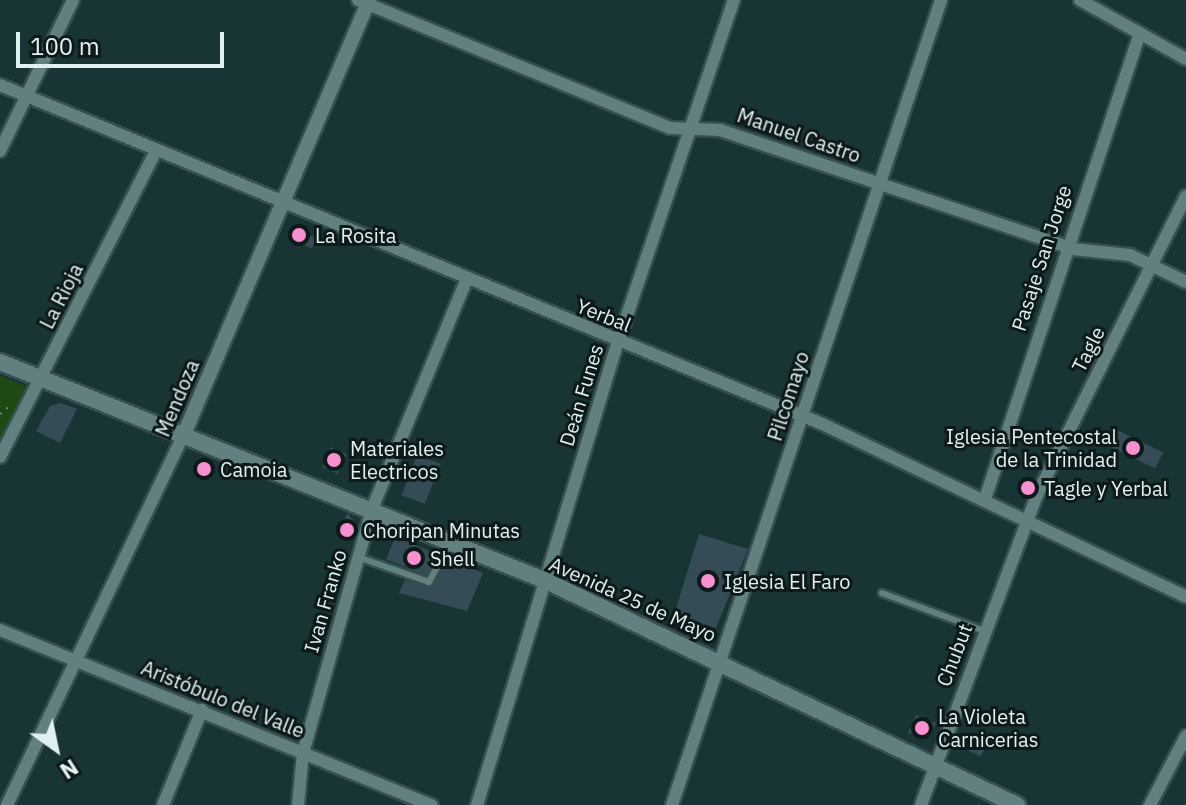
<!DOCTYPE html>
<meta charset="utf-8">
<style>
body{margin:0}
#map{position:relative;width:1186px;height:805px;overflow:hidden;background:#193435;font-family:"IBM Plex Sans",sans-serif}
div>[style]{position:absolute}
.green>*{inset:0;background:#1e4913}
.building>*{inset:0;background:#354c57;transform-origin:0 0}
.path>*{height:2px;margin-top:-1px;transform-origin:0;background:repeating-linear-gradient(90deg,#708687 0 2px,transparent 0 8px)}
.roads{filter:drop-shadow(2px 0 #374f50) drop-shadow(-2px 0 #374f50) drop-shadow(0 2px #374f50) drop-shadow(0 -2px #374f50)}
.service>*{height:6px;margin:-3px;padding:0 3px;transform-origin:3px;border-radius:3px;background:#628080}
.minor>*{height:12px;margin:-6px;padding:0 6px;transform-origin:6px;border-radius:6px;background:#628080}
.tertiary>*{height:14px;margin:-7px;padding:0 7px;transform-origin:7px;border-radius:7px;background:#628080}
.secondary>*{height:16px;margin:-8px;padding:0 8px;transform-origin:8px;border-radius:8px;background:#628080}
.dots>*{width:22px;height:22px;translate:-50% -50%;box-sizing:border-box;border:4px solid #0e1a1a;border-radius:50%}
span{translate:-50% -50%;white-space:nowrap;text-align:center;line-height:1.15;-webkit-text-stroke:6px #0e1a1a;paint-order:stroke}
.street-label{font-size:20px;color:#e1f0f1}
.poi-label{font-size:20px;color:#e1f0f1}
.left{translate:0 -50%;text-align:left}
.right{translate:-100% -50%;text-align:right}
.north{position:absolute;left:16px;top:709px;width:80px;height:80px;-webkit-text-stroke:6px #0e1a1a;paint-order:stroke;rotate:147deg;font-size:22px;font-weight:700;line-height:32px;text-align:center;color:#e1f0f1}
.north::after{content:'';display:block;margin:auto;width:28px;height:36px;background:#e1f0f1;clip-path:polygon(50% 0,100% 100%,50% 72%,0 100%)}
.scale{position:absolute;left:16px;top:32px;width:208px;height:36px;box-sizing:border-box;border:4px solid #e1f0f1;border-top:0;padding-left:10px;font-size:24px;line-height:28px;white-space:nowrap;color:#e1f0f1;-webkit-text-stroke:6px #0e1a1a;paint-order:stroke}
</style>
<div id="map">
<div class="green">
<i style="clip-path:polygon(0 376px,29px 387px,0 442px)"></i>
</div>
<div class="building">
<i style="left:297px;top:230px;width:21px;height:11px;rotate:23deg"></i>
<i style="clip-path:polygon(61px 403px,77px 409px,60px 443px,36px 431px,50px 406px)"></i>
<i style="left:1111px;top:427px;width:58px;height:18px;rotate:26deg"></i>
<i style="left:331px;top:447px;width:17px;height:22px;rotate:24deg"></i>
<i style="left:417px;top:455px;width:25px;height:43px;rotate:21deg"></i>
<i style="clip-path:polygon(206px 461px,215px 465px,210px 479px,193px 472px)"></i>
<i style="clip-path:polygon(347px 513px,355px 522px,351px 538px,340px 534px)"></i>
<i style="clip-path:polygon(699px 534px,748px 549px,716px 628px,674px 615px)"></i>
<i style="left:395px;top:537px;width:45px;height:24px;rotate:22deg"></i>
<i style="clip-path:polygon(448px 559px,483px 573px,467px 611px,399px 593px,405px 580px,432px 587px)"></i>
<i style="clip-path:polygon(916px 715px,936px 723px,930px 736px,908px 733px)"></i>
<i style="left:970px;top:735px;width:19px;height:15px;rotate:25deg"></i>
</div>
<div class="path">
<i style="left:0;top:414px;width:11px;rotate:-38deg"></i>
</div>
<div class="roads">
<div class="service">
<i style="left:358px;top:557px;width:75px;rotate:19.4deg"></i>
<i style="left:429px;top:582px;width:44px;rotate:-61.7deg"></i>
<i style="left:882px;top:593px;width:109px;rotate:20.4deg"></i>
</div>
<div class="minor">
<i style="left:358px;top:0;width:337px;rotate:22.3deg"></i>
<i style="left:670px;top:128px;width:50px;rotate:2.3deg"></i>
<i style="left:720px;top:130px;width:373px;rotate:18.6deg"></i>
<i style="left:1073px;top:249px;width:57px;rotate:6deg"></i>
<i style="left:1130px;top:255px;width:62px;rotate:25.7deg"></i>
<i style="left:1080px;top:0;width:121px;rotate:29.1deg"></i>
<i style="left:0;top:85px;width:887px;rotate:22.4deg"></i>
<i style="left:820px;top:423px;width:405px;rotate:25.4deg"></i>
<i style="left:0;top:151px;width:168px;rotate:-64.2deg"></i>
<i style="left:0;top:457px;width:343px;rotate:-63deg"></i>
<i style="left:985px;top:499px;width:491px;rotate:-71.6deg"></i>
<i style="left:0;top:630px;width:466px;rotate:22.1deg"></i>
<i style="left:7px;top:805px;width:411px;rotate:-64.5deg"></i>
<i style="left:163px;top:805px;width:103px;rotate:-67.7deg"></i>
<i style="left:298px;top:805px;width:52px;rotate:-84.5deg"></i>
<i style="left:303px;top:753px;width:254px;rotate:-74.2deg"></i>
<i style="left:372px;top:509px;width:247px;rotate:-67.6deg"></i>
<i style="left:477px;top:805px;width:484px;rotate:-73.1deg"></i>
<i style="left:618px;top:342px;width:361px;rotate:-71.3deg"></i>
<i style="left:672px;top:805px;width:849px;rotate:-71.52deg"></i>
<i style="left:921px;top:805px;width:331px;rotate:-69.5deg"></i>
<i style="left:1037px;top:495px;width:334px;rotate:-63.5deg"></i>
<i style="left:1150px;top:805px;width:78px;rotate:-62.4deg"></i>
</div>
<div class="tertiary">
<i style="left:184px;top:434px;width:472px;rotate:-66.9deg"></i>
</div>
<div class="secondary">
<i style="left:0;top:362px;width:586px;rotate:21.84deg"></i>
<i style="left:544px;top:580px;width:524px;rotate:25.44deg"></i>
</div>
</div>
<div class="dots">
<i style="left:299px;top:235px;background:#f690cf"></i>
<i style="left:1133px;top:448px;background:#f690cf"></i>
<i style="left:334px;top:460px;background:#f690cf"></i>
<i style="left:204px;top:469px;background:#f690cf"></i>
<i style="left:1028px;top:488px;background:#f690cf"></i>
<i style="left:347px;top:530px;background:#f690cf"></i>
<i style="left:414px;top:558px;background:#f690cf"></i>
<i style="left:708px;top:581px;background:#f690cf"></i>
<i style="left:922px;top:728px;background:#f690cf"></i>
</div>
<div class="street-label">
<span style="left:799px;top:135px;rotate:19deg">Manuel Castro</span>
<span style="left:1041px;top:258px;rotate:-72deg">Pasaje San Jorge</span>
<span style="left:61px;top:296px;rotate:-63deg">La Rioja</span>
<span style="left:604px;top:315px;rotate:22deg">Yerbal</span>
<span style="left:1088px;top:349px;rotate:-63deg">Tagle</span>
<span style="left:581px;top:395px;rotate:-73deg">Deán Funes</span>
<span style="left:788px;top:396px;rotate:-72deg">Pilcomayo</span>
<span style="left:177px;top:398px;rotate:-67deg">Mendoza</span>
<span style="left:633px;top:599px;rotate:24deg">Avenida 25 de Mayo</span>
<span style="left:325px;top:601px;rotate:-74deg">Ivan Franko</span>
<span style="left:954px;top:655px;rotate:-69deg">Chubut</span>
<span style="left:223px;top:699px;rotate:22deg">Aristóbulo del Valle</span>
</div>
<div class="poi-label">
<span class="left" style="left:315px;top:235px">La Rosita</span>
<span class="right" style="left:1117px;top:448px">Iglesia Pentecostal<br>de la Trinidad</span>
<span class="left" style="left:350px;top:460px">Materiales<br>Electricos</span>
<span class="left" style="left:220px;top:469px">Camoia</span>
<span class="left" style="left:1044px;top:488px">Tagle y Yerbal</span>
<span class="left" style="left:363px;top:530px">Choripan Minutas</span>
<span class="left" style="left:430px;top:558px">Shell</span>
<span class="left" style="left:724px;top:581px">Iglesia El Faro</span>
<span class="left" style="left:938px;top:728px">La Violeta<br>Carnicerias</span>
</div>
<div class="north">N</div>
<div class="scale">100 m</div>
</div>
